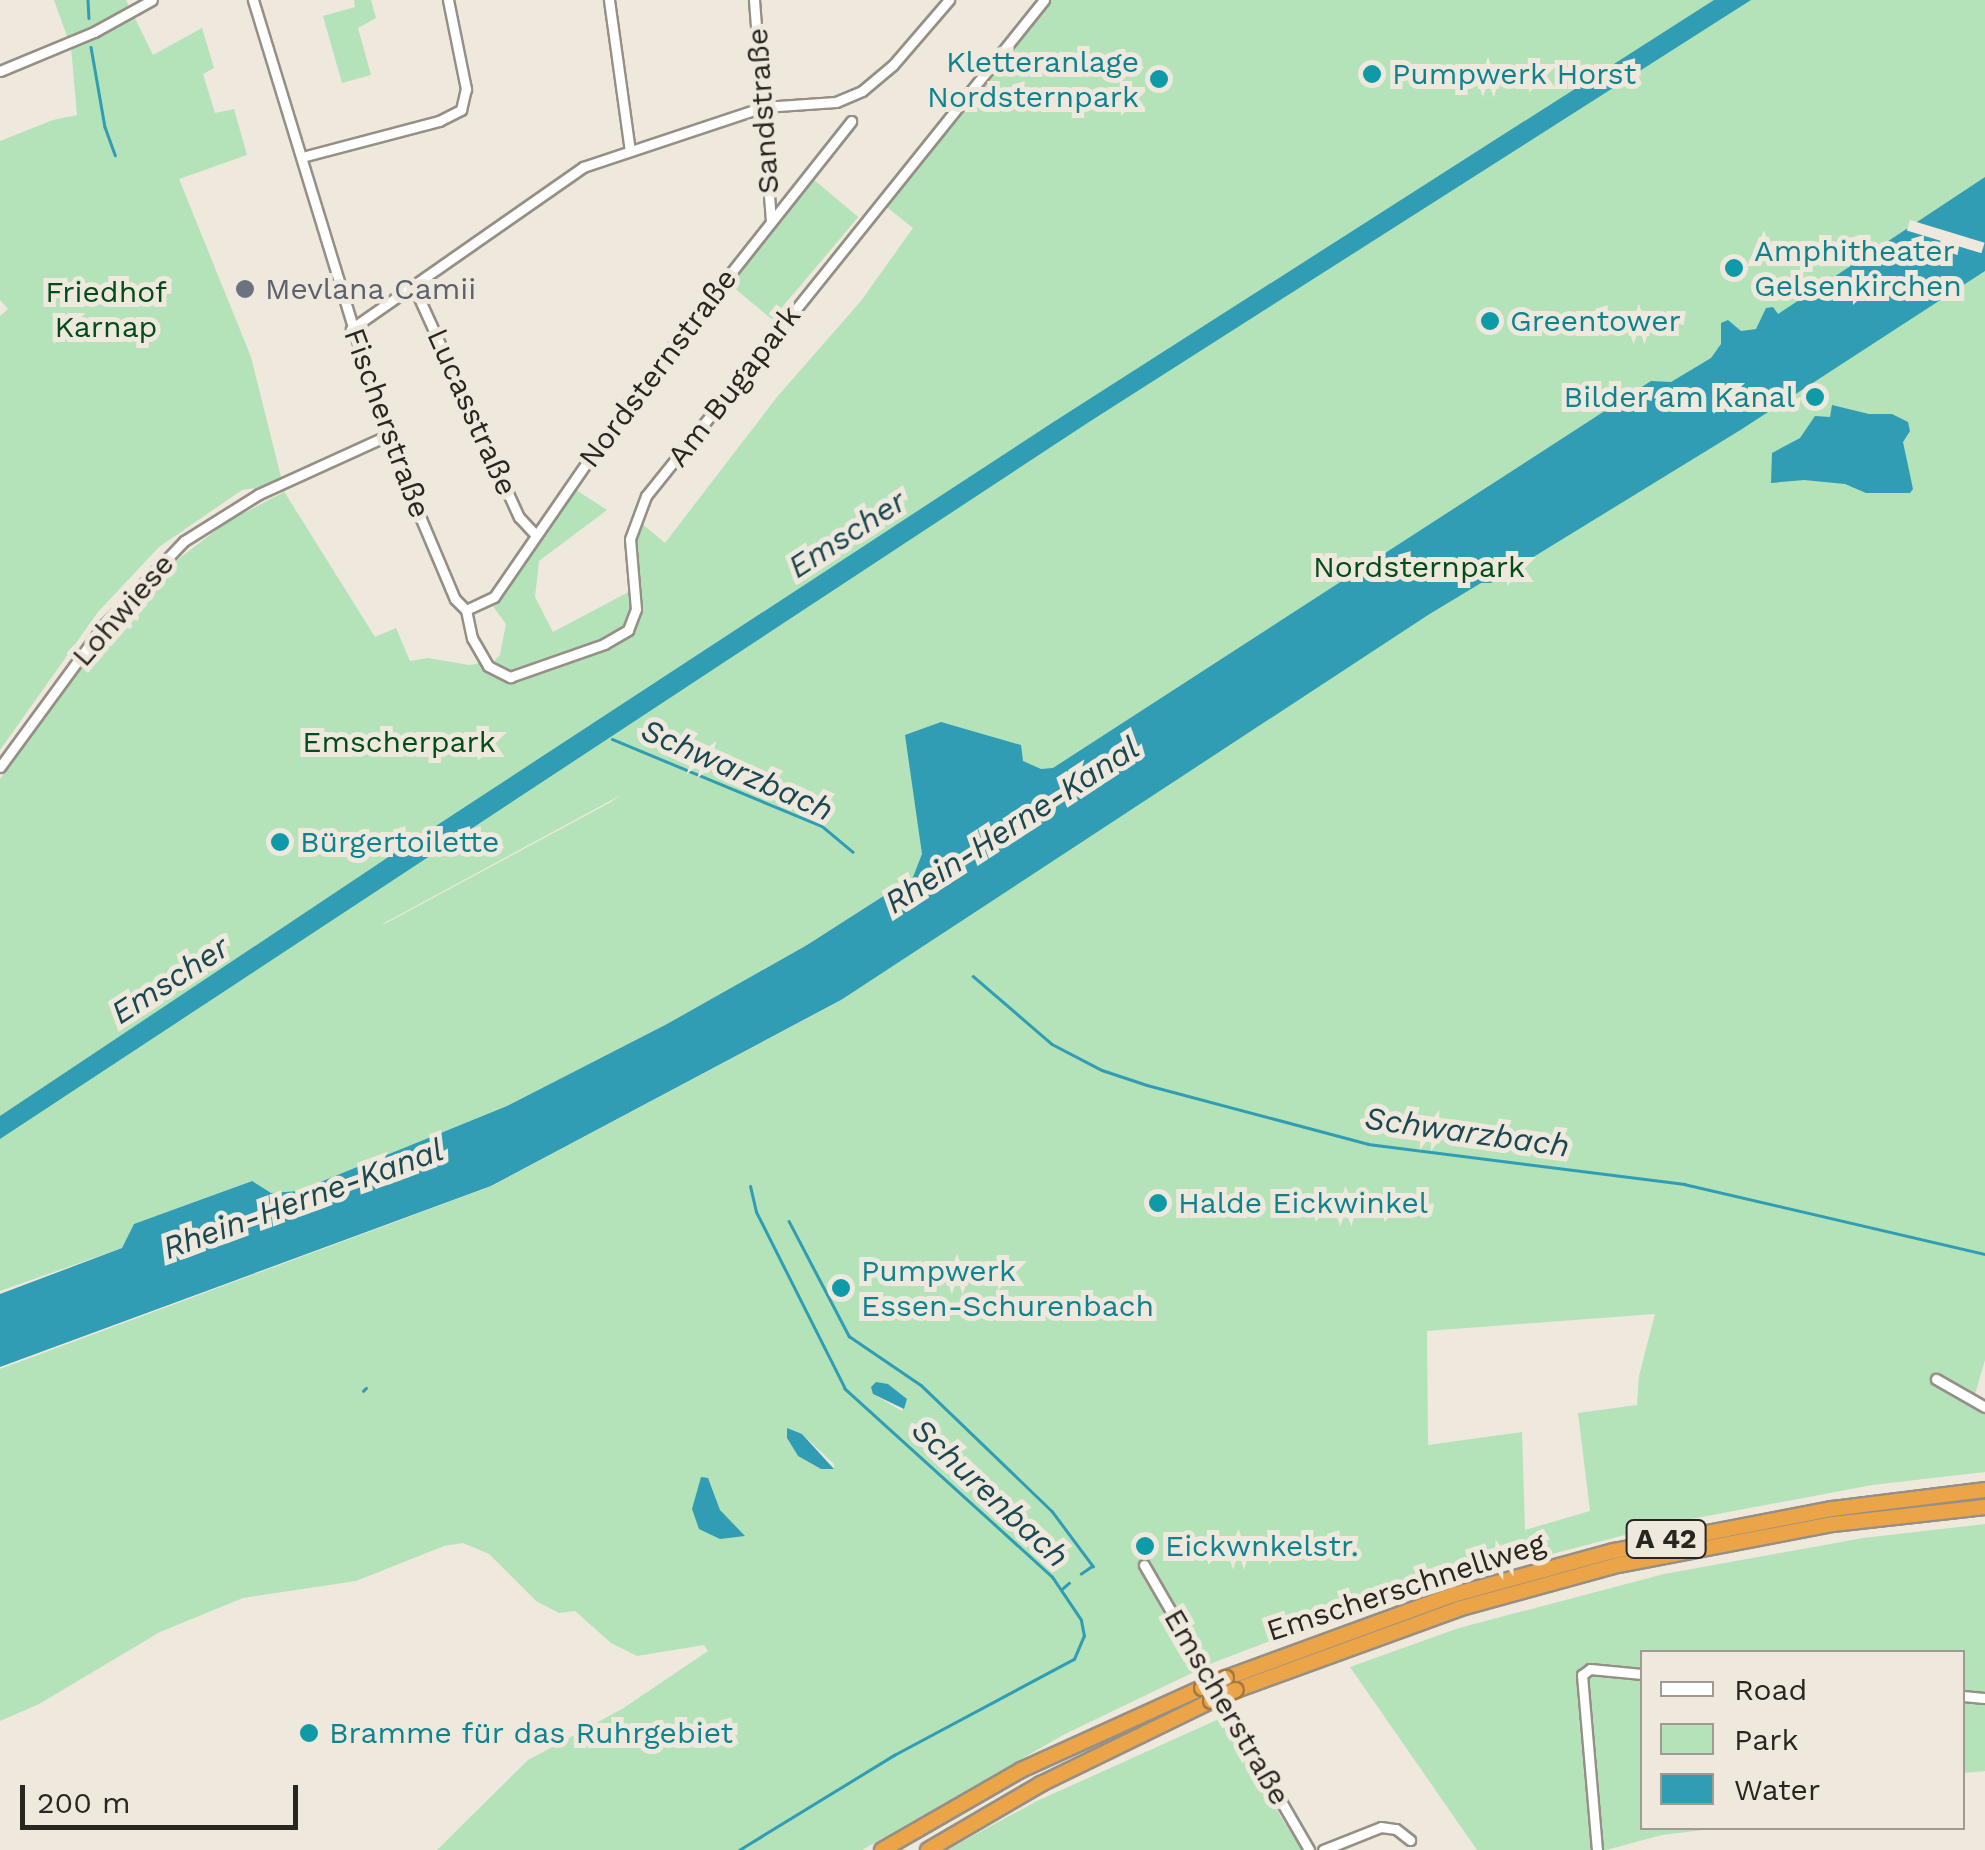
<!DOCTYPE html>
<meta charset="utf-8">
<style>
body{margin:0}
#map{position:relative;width:1985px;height:1850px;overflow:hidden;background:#efe8dd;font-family:"Work Sans",sans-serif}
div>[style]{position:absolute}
.green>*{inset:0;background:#b4e2b9;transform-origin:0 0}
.water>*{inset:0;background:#309db4}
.pier>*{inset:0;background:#efe8dd;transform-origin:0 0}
.stream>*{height:2.5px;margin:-1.25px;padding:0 1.25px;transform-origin:1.25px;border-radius:1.25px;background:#309db4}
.roads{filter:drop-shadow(2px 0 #958f85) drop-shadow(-2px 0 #958f85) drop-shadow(0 2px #958f85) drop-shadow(0 -2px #958f85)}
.minor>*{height:9px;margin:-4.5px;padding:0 4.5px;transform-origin:4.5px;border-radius:4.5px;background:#fff}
.highway>*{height:14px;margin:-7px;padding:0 7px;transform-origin:7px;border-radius:7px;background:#eba548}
.bridges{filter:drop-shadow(2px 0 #a7793b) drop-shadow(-2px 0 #a7793b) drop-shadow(0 2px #a7793b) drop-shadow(0 -2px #a7793b)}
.highway-bridge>*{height:14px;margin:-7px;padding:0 7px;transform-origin:7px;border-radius:7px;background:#eba548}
.dots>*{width:28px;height:28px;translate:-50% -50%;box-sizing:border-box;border:5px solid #efe8dd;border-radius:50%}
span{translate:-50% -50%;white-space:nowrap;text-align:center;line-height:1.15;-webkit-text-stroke:10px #efe8dd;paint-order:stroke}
.shield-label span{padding:2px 8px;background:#efe8dd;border:2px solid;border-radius:8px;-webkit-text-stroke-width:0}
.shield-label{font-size:28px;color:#292622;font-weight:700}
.culture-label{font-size:30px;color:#0d838f}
.right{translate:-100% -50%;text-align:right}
.left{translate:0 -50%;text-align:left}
.street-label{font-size:30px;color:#292622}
.worship-label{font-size:30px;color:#5b616d}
.park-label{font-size:30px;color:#004c1a}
.water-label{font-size:32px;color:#194752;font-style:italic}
.legend{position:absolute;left:1640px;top:1650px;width:325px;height:180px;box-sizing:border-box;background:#efe8dd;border:2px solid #a09a92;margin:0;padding:12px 18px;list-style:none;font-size:30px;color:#292622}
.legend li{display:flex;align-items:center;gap:20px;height:50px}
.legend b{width:50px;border:2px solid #a09a92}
.scale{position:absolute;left:20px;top:1785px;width:278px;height:45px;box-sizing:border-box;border:5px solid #292622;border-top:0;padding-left:12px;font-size:30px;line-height:35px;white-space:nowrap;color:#292622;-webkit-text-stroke:8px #efe8dd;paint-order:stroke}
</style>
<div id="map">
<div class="green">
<i style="clip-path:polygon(evenodd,54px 0,126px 0,153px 55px,202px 28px,214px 68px,203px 74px,215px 113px,234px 109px,247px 155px,179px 179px,251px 357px,285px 493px,375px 637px,396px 628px,410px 661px,428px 658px,469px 665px,494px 661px,500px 655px,506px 624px,492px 605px,573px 488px,607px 510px,539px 561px,535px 597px,553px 632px,638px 587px,634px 543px,640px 522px,665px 543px,777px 397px,861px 301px,913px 228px,888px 208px,876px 205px,1044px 0,1985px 0,1985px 1360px,1973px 1401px,1985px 1408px,1985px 1472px,1872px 1485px,1675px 1522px,1382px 1598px,1215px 1662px,1065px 1734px,862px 1850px,437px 1850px,528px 1760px,622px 1709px,708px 1651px,704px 1645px,637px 1656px,611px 1643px,575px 1611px,559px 1613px,536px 1601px,489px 1554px,463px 1543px,444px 1546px,356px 1581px,243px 1598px,160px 1632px,39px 1704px,0 1721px,0 1369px,492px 1186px,838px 1002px,943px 931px,903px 883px,807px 945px,667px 1024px,507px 1106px,298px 1191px,271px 1193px,251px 1181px,135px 1224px,122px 1248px,0 1291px,0 779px,112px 627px,155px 577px,227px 522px,284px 492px,277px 485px,242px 490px,159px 547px,98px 612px,0 750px,0 316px,8px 309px,0 300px,0 141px,53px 120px,77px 115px,71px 47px,54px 0,621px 795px,611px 802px,381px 926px,386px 922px,621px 795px,54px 0,1655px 1314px,1639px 1376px,1637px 1405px,1578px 1413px,1590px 1511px,1525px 1530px,1522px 1432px,1428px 1445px,1427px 1331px,1655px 1314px,54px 0,888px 1384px,907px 1399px,902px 1411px,873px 1394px,888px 1384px,54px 0,802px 1434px,834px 1464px,834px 1469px,821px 1469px,798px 1456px,787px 1438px,802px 1434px,54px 0,1032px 1523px,1053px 1552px,1049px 1557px,1023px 1531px,1032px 1523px)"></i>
<i style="clip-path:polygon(354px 0,371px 0,376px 18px,358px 28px,371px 75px,342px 83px,323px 16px,355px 7px)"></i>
<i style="left:813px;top:179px;width:59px;height:134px;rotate:40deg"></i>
<i style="clip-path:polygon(1985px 1524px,1985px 1771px,1963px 1773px,1962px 1652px,1642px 1652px,1642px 1828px,1721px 1828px,1662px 1835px,1606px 1850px,1477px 1850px,1350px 1667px,1459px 1628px,1664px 1574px,1863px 1538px)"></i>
<i style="clip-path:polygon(1219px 1719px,1302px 1850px,947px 1850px,1037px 1801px)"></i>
</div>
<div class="water">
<i style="clip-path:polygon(1714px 0,1751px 0,1089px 422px,0 1139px,0 1116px,396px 852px,1055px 421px)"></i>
<i style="clip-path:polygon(1985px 177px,1985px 271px,1742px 429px,1491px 583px,1481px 583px,1428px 615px,841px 1000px,491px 1186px,0 1367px,0 1294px,122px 1248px,134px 1224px,252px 1181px,271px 1193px,298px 1191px,507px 1106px,667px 1024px,807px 945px,913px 877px,922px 854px,905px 735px,941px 722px,1021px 745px,1023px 761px,1041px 769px,1053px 768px,1651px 381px,1671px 382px,1711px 358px,1721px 344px,1721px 323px,1728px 320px,1741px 331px,1756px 329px,1766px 308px,1773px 307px,1778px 314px)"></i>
<i style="clip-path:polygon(1832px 405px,1869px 414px,1892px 414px,1908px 422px,1910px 431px,1903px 442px,1913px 489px,1910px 493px,1866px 493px,1845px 484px,1804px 480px,1771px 483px,1772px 453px,1800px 438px,1815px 416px,1830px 417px)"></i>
<i style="clip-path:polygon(876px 1382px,888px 1384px,907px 1399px,904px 1409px,873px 1394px,871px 1387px)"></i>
<i style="clip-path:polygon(787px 1428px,802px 1434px,834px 1469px,821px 1469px,798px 1456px,787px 1438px)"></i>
<i style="clip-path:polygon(701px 1477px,708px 1478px,720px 1510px,745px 1536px,720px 1539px,699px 1529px,692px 1509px)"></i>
<i style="clip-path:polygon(1032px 1523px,1044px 1537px,1053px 1558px,1023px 1530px,1025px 1524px)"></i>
</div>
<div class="pier">
<i style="left:1910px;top:220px;width:78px;height:11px;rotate:17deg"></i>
</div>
<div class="stream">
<i style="left:88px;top:0;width:18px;rotate:87deg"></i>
<i style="left:91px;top:47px;width:81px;rotate:80.1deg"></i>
<i style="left:105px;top:127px;width:30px;rotate:70deg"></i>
<i style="left:612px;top:739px;width:227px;rotate:22.5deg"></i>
<i style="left:822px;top:826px;width:40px;rotate:40deg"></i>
<i style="left:973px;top:976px;width:104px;rotate:40.7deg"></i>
<i style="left:1052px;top:1044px;width:56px;rotate:27.5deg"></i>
<i style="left:1102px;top:1070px;width:47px;rotate:18.4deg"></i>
<i style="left:1147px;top:1085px;width:229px;rotate:14.9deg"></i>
<i style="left:1368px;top:1144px;width:319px;rotate:7.2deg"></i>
<i style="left:1684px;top:1184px;width:309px;rotate:13.1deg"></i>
<i style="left:789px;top:1221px;width:130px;rotate:62.4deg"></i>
<i style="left:849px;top:1336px;width:87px;rotate:34.2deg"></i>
<i style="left:921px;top:1385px;width:182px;rotate:43.9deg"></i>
<i style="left:1052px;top:1511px;width:69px;rotate:53.3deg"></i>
<i style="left:1093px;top:1566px;width:14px;rotate:146deg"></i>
<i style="left:363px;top:1391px;width:4px;rotate:-45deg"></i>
<i style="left:1062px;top:1589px;width:9px;rotate:-41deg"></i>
<i style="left:739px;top:1850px;width:182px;rotate:-31.5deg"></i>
<i style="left:894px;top:1755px;width:204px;rotate:-28.1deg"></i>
<i style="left:1074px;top:1659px;width:25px;rotate:-67deg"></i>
<i style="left:1084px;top:1636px;width:16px;rotate:-101deg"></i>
<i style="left:1081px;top:1620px;width:52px;rotate:-124deg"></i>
<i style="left:1052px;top:1577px;width:280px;rotate:-137.8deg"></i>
<i style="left:845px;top:1389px;width:198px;rotate:-116.7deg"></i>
<i style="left:756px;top:1212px;width:26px;rotate:-103deg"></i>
</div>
<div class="roads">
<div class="minor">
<i style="left:253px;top:0;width:456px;rotate:73deg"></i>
<i style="left:386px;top:436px;width:177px;rotate:67.1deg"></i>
<i style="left:455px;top:599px;width:16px;rotate:45deg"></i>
<i style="left:609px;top:0;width:152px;rotate:82.1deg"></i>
<i style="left:754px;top:0;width:222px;rotate:85.6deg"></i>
<i style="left:0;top:71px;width:102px;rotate:-22.5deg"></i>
<i style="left:94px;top:32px;width:66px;rotate:-28.9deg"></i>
<i style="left:302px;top:157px;width:142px;rotate:-14.7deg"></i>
<i style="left:439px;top:121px;width:25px;rotate:-27deg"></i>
<i style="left:461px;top:110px;width:22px;rotate:-77deg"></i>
<i style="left:466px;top:89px;width:91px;rotate:-101.4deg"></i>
<i style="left:414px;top:287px;width:253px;rotate:65.5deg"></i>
<i style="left:519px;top:517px;width:23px;rotate:47deg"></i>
<i style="left:351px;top:329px;width:283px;rotate:-34.9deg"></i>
<i style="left:583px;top:167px;width:190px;rotate:-18.4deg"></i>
<i style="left:763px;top:107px;width:73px;rotate:-3.9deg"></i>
<i style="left:836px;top:102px;width:28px;rotate:-23deg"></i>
<i style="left:862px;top:91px;width:40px;rotate:-40deg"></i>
<i style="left:893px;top:65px;width:86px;rotate:-49.3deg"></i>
<i style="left:466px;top:610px;width:29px;rotate:78deg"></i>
<i style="left:472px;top:638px;width:32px;rotate:60deg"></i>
<i style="left:488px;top:666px;width:25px;rotate:27deg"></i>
<i style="left:510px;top:677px;width:100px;rotate:-19.3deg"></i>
<i style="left:604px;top:644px;width:28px;rotate:-30deg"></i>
<i style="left:628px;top:630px;width:22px;rotate:-69deg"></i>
<i style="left:636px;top:609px;width:70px;rotate:-94.9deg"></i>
<i style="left:630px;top:539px;width:46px;rotate:-69.6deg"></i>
<i style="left:646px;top:496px;width:636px;rotate:-51.26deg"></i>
<i style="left:466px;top:610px;width:31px;rotate:-25deg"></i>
<i style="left:494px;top:597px;width:234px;rotate:-55.4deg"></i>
<i style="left:627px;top:404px;width:361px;rotate:-51.6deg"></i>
<i style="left:0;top:767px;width:176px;rotate:-53.8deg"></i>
<i style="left:104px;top:625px;width:116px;rotate:-46.4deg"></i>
<i style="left:184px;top:541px;width:89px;rotate:-32.1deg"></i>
<i style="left:259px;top:494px;width:140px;rotate:-24.5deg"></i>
<i style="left:1936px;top:1379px;width:56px;rotate:29.7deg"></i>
<i style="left:1144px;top:1565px;width:329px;rotate:59.9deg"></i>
<i style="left:1962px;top:1696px;width:23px;rotate:5deg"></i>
<i style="left:1323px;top:1850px;width:62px;rotate:-21.6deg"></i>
<i style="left:1381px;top:1827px;width:15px;rotate:8deg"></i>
<i style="left:1396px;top:1829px;width:18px;rotate:38deg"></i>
<i style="left:1597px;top:1850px;width:176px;rotate:-94.9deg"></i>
<i style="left:1582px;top:1675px;width:10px;rotate:-37deg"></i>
<i style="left:1590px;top:1669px;width:52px;rotate:5.5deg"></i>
</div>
<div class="highway">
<i style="left:1226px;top:1678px;width:242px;rotate:-20.1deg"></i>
<i style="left:1453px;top:1595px;width:167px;rotate:-15.3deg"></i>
<i style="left:1614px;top:1551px;width:222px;rotate:-10.9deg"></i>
<i style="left:1832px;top:1509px;width:154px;rotate:-7.1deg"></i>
<i style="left:1236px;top:1690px;width:236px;rotate:-20deg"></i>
<i style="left:1458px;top:1609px;width:166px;rotate:-15.4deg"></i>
<i style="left:1618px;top:1565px;width:219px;rotate:-10.8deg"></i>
<i style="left:1833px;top:1524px;width:153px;rotate:-6.4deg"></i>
<i style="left:882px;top:1850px;width:160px;rotate:-29.9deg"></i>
<i style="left:1021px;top:1770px;width:199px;rotate:-24.4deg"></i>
<i style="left:928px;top:1850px;width:131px;rotate:-30.3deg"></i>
<i style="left:1041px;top:1784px;width:189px;rotate:-26deg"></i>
</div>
</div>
<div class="bridges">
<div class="highway-bridge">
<i style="left:1202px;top:1688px;width:26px;rotate:-23deg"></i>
<i style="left:1211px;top:1701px;width:27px;rotate:-24deg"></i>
</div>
</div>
<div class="dots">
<i style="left:1372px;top:74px;background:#0f9aa8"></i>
<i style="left:1159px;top:79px;background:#0f9aa8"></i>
<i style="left:1734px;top:268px;background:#0f9aa8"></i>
<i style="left:245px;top:289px;background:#6b7280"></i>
<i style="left:1490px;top:321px;background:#0f9aa8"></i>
<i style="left:1815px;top:397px;background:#0f9aa8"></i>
<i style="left:280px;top:842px;background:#0f9aa8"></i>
<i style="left:1158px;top:1203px;background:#0f9aa8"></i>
<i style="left:841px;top:1288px;background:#0f9aa8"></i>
<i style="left:1145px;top:1546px;background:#0f9aa8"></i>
<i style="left:309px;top:1733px;background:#0f9aa8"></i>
</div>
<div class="shield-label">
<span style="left:1666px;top:1539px">A 42</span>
</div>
<div class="culture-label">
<span class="right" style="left:1139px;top:79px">Kletteranlage<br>Nordsternpark</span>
<span class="left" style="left:1392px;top:74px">Pumpwerk Horst</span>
<span class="left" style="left:1754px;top:268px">Amphitheater<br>Gelsenkirchen</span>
<span class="left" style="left:1510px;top:321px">Greentower</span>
<span class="right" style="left:1795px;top:397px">Bilder am Kanal</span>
<span class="left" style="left:300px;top:842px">Bürgertoilette</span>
<span class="left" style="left:1178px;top:1203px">Halde Eickwinkel</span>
<span class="left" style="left:861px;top:1288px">Pumpwerk<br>Essen-Schurenbach</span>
<span class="left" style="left:1165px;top:1546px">Eickwnkelstr.</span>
<span class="left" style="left:329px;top:1733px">Bramme für das Ruhrgebiet</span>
</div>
<div class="street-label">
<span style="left:763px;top:111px;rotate:-94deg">Sandstraße</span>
<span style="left:658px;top:368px;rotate:-53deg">Nordsternstraße</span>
<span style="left:734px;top:386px;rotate:-52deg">Am Bugapark</span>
<span style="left:472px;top:412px;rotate:66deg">Lucasstraße</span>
<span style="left:387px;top:423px;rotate:70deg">Fischerstraße</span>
<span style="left:123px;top:610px;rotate:-49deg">Lohwiese</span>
<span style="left:1406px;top:1587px;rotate:-18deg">Emscherschnellweg</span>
<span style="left:1227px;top:1707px;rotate:60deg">Emscherstraße</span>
</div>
<div class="worship-label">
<span class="left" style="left:265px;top:289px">Mevlana Camii</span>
</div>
<div class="park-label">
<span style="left:106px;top:309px">Friedhof<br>Karnap</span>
<span style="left:1419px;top:567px">Nordsternpark</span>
<span style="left:399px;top:742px">Emscherpark</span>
</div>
<div class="water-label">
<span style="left:847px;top:534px;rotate:-33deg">Emscher</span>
<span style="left:737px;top:770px;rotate:24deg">Schwarzbach</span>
<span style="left:1012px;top:825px;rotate:-33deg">Rhein-Herne-Kanal</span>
<span style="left:170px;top:980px;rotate:-33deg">Emscher</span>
<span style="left:1467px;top:1132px;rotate:8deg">Schwarzbach</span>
<span style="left:303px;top:1199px;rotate:-20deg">Rhein-Herne-Kanal</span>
<span style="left:990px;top:1493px;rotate:43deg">Schurenbach</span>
</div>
<ul class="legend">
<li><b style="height:12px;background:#fff"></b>Road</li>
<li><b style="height:28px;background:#b4e2b9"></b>Park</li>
<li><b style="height:28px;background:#309db4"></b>Water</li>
</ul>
<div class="scale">200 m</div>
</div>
